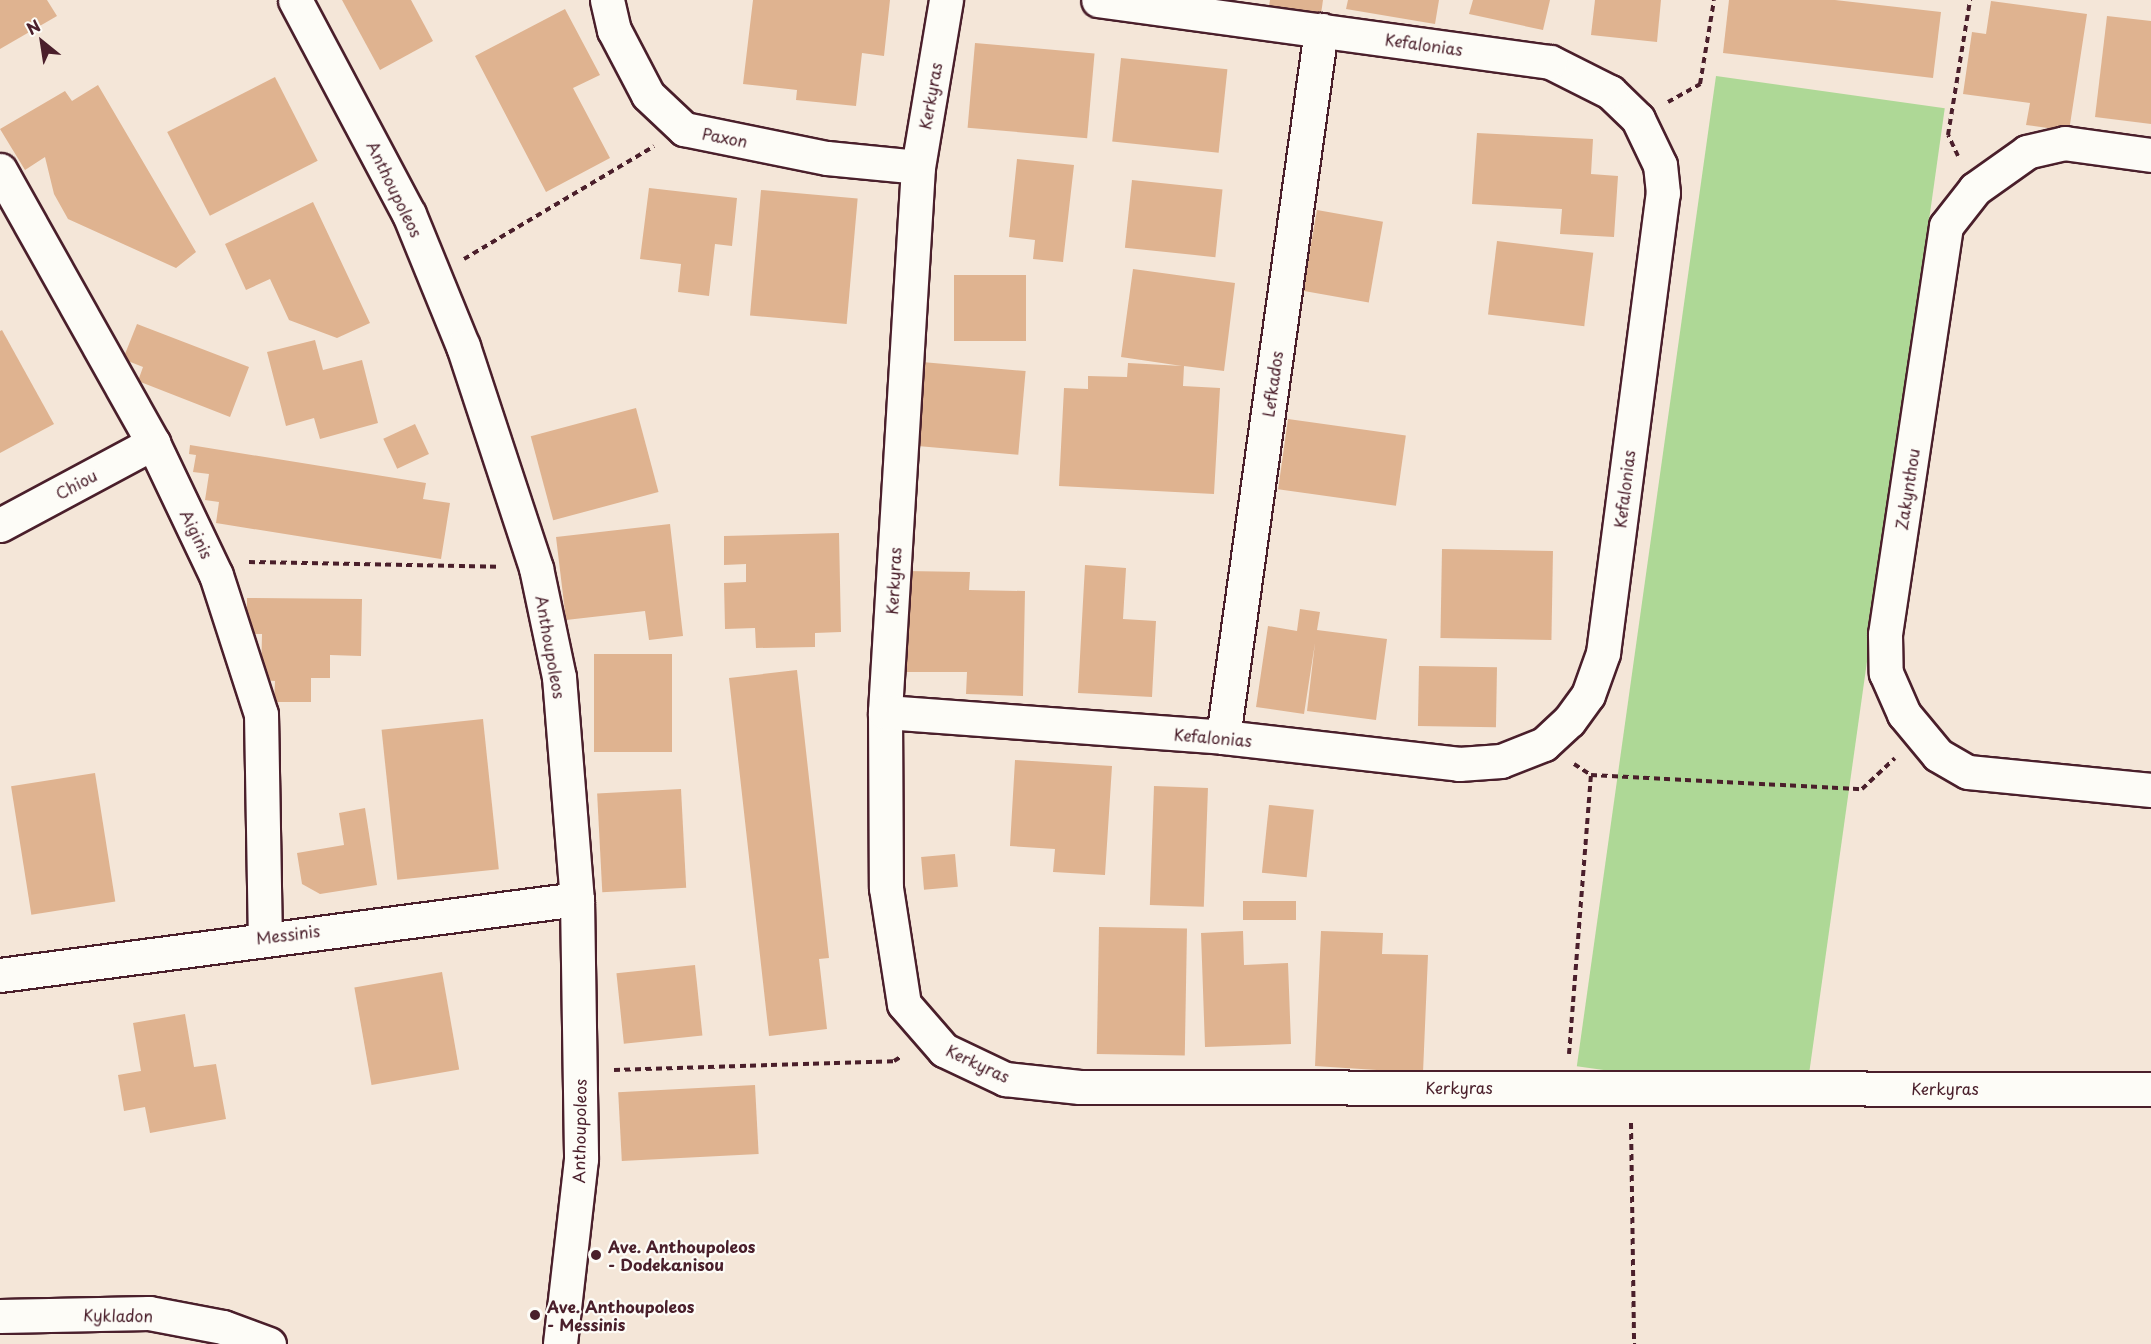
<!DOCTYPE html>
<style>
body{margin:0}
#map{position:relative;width:2151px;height:1344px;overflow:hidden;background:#f4e6d8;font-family:"Playpen Sans",sans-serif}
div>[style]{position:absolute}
.green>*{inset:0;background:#aed896;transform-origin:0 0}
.building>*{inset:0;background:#dfb390;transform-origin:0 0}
.path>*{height:4px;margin-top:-2px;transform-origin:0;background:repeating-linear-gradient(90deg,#4a1f2b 0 6px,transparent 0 10.5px)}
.roads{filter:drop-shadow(2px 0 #4a1f2b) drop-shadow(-2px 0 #4a1f2b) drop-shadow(0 2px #4a1f2b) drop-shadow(0 -2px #4a1f2b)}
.street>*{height:33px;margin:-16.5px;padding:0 16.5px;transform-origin:16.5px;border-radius:16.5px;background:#fdfcf7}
.secondary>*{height:33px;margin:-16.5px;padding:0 16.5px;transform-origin:16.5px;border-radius:16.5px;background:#fdfcf7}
.dots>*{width:16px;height:16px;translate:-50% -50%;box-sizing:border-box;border:3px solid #fdfcf7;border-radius:50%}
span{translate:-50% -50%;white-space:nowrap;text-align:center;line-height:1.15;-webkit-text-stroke:4.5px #fdfcf7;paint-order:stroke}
.street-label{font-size:16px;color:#4a1f2b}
.poi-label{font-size:16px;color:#4a1f2b;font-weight:700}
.left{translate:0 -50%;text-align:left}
.north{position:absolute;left:12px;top:12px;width:60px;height:60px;-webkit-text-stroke:4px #fdfcf7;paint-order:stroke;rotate:330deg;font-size:16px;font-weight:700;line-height:24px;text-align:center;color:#4a1f2b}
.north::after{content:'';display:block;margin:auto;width:21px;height:27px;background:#4a1f2b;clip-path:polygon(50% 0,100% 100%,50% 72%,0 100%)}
</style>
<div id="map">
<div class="green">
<i style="left:1716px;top:76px;width:231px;height:1000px;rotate:8deg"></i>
</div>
<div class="building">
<i style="clip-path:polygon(0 0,47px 0,57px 16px,0 49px)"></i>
<i style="clip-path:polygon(342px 0,411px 0,433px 41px,380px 70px)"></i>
<i style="clip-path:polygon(753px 0,890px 0,884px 56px,862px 53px,856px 106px,796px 100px,797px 90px,743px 84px)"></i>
<i style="clip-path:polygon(1270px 0,1323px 0,1321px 14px,1269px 6px)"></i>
<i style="clip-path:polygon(1348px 0,1439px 0,1435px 24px,1346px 9px)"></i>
<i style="clip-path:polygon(1473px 0,1550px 0,1543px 30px,1469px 14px)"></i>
<i style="clip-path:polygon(1595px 0,1661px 0,1657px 42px,1591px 35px)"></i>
<i style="clip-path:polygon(1729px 0,1835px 0,1941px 12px,1933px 78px,1723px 53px)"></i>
<i style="clip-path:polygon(1991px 1px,2087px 14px,2069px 131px,2026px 125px,2030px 103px,1963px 94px,1972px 32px,1986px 34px)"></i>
<i style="clip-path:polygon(565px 9px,600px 75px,573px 88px,610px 158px,546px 192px,475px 56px)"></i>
<i style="clip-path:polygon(2107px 16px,2151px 21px,2151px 124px,2095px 117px)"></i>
<i style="left:975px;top:43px;width:120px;height:85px;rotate:5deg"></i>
<i style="left:1121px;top:58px;width:107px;height:84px;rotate:6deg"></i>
<i style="left:275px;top:77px;width:94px;height:121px;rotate:63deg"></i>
<i style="clip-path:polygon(98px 85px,196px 252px,176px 268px,68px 219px,54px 194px,45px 157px,25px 170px,0 129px,65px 91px,72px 101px)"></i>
<i style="clip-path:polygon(1477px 133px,1593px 139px,1591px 174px,1618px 176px,1614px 237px,1560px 234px,1562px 209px,1472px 204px)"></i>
<i style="clip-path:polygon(1017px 159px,1074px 165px,1063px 262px,1033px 259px,1035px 240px,1009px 237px)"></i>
<i style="left:1132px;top:180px;width:91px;height:68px;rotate:6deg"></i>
<i style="clip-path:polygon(649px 188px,737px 198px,732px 246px,715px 244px,709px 296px,678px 292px,681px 264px,640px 259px)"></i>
<i style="left:761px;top:190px;width:97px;height:126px;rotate:5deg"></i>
<i style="clip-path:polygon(313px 202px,370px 323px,337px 338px,289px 320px,270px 279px,246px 290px,225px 244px)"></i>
<i style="left:1317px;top:210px;width:67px;height:82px;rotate:10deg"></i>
<i style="left:1497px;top:241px;width:97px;height:74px;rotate:7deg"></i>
<i style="clip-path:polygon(1133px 269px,1235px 283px,1224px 371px,1184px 366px,1183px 386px,1220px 388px,1214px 494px,1059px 486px,1064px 388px,1088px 389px,1088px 376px,1127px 377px,1128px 363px,1182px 366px,1121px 357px)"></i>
<i style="left:954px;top:275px;width:72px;height:66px"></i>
<i style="clip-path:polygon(137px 324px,249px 367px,230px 417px,138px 381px,143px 367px,123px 359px)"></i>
<i style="clip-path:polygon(2px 330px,54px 424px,0 453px,0 331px)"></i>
<i style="clip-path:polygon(315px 340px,323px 370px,362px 360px,378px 423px,320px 439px,314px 418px,286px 426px,267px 352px)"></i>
<i style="left:922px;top:362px;width:104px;height:84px;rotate:5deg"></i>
<i style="left:636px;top:408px;width:87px;height:109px;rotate:75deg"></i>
<i style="left:1288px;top:419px;width:119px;height:71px;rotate:8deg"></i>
<i style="left:415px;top:424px;width:33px;height:35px;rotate:65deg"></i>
<i style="clip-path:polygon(190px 445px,426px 483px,423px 499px,450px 503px,441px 559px,216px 523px,219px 502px,205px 500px,209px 474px,193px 472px,196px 455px,189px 454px)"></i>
<i style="clip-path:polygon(670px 524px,683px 636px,649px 640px,645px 611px,566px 620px,556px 537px)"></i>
<i style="clip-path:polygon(839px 533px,841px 632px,815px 633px,815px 647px,756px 648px,755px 628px,725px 629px,724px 583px,746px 582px,746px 564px,724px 565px,724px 536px)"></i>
<i style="left:1442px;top:549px;width:111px;height:89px;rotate:1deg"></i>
<i style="clip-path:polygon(1085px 565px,1126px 568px,1123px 619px,1156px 621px,1152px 697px,1078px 693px)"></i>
<i style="clip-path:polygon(905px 571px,970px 572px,969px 590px,1025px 591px,1023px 696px,966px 694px,967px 672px,903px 672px)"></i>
<i style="clip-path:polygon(247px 598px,362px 599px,361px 656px,330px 655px,330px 678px,311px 678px,311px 702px,274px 702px,275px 681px,261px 680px,262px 634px,247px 634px)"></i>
<i style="clip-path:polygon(1300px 609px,1320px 612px,1317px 630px,1387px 639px,1376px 720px,1307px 711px,1315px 643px,1304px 714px,1256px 707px,1268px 626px,1297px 631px)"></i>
<i style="left:594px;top:654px;width:78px;height:98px"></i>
<i style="left:1419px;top:666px;width:78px;height:60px;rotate:1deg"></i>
<i style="clip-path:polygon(797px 670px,829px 958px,819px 959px,827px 1029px,769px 1036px,729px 678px)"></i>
<i style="left:483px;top:719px;width:151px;height:102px;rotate:84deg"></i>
<i style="clip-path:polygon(1015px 760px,1112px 766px,1105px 875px,1053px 872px,1055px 849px,1010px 846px)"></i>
<i style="left:95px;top:773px;width:130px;height:85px;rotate:81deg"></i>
<i style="left:1154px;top:786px;width:54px;height:119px;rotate:2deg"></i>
<i style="left:681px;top:789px;width:99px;height:84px;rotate:87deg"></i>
<i style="left:1269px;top:805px;width:45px;height:68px;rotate:6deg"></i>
<i style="clip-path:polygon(365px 808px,377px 885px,320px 894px,302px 884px,297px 853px,344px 845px,339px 813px)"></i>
<i style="left:955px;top:854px;width:33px;height:34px;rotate:85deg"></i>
<i style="left:1296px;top:901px;width:19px;height:53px;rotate:90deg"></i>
<i style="left:1099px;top:927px;width:88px;height:127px;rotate:1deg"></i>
<i style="clip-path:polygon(1243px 931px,1244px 965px,1288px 963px,1291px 1044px,1205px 1047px,1201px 933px)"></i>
<i style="clip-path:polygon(1321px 931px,1383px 933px,1382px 954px,1428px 955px,1423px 1073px,1315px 1066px)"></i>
<i style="left:695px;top:965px;width:71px;height:79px;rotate:84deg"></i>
<i style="left:442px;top:972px;width:99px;height:89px;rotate:80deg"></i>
<i style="clip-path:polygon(185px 1014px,194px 1067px,216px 1064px,226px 1119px,150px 1133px,145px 1107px,124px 1111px,118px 1075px,141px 1071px,133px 1023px)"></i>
<i style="left:755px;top:1085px;width:69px;height:137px;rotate:87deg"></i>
</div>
<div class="path">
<i style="left:1668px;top:102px;width:37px;rotate:-29deg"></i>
<i style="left:1700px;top:84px;width:85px;rotate:-80.5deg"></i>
<i style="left:1958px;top:156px;width:23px;rotate:-115deg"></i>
<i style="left:1948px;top:135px;width:137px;rotate:-80.7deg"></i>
<i style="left:464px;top:259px;width:221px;rotate:-30.7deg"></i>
<i style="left:249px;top:562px;width:250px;rotate:1.1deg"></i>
<i style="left:1574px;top:764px;width:20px;rotate:33deg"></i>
<i style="left:1591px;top:775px;width:271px;rotate:3deg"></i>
<i style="left:1862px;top:789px;width:45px;rotate:-43.2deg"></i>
<i style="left:1569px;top:1054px;width:280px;rotate:-85.5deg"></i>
<i style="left:614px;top:1070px;width:280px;rotate:-1.8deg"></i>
<i style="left:894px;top:1061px;width:9px;rotate:-32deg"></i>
<i style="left:1631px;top:1123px;width:221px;rotate:89.2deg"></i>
</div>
<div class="roads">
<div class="street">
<i style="left:607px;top:0;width:31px;rotate:77deg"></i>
<i style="left:614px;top:30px;width:73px;rotate:62.4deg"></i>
<i style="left:648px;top:95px;width:50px;rotate:43.4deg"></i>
<i style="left:684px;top:129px;width:146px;rotate:11.5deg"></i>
<i style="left:827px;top:158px;width:91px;rotate:5.6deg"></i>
<i style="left:946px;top:0;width:169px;rotate:99.5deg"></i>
<i style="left:918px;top:167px;width:546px;rotate:93.47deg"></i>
<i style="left:885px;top:712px;width:176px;rotate:89.7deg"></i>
<i style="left:886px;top:888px;width:117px;rotate:81.2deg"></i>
<i style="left:904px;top:1004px;width:61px;rotate:49deg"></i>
<i style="left:944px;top:1050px;width:68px;rotate:25.4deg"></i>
<i style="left:1005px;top:1079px;width:75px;rotate:6.1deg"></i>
<i style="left:1080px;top:1087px;width:1071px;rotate:0.11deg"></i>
<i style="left:2151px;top:155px;width:87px;rotate:-172.1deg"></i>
<i style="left:2065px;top:143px;width:39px;rotate:167deg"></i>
<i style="left:2027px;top:152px;width:64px;rotate:144.6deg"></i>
<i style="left:1975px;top:189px;width:47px;rotate:128.1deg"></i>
<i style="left:1946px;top:226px;width:413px;rotate:98.5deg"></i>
<i style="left:1885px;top:634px;width:39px;rotate:89deg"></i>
<i style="left:1886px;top:673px;width:45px;rotate:66.3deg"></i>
<i style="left:1904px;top:714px;width:53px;rotate:50.3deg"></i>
<i style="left:1938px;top:755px;width:34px;rotate:30deg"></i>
<i style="left:1968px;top:772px;width:184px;rotate:5.6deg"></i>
<i style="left:0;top:170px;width:313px;rotate:60.7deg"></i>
<i style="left:153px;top:443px;width:146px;rotate:64.5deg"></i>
<i style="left:216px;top:575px;width:146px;rotate:72.1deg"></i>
<i style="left:261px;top:714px;width:222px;rotate:89deg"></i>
<i style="left:0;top:525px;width:174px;rotate:-28.2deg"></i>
<i style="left:885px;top:712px;width:339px;rotate:4.2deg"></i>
<i style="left:1223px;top:737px;width:238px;rotate:6.5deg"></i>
<i style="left:1459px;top:764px;width:42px;rotate:-4.1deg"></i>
<i style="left:1501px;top:761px;width:46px;rotate:-21.6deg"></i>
<i style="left:1544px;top:744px;width:34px;rotate:-43deg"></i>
<i style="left:1569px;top:721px;width:32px;rotate:-54deg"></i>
<i style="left:1588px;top:695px;width:45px;rotate:-70.3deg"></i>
<i style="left:1603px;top:653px;width:464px;rotate:-82.6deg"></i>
<i style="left:1663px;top:193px;width:28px;rotate:-96deg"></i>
<i style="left:1660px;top:165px;width:51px;rotate:-115.6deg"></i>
<i style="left:1638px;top:119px;width:39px;rotate:-136deg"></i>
<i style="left:1610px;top:92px;width:67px;rotate:-153.4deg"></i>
<i style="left:1550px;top:62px;width:456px;rotate:-172.2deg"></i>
<i style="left:1223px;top:737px;width:714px;rotate:-82.11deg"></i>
<i style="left:0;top:975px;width:582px;rotate:-7.5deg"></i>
<i style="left:0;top:1316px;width:149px;rotate:-1.2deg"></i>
<i style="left:149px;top:1313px;width:75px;rotate:10.7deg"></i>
<i style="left:223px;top:1327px;width:49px;rotate:20.3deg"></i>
</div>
<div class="secondary">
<i style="left:295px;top:0;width:242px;rotate:62deg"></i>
<i style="left:409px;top:214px;width:143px;rotate:67.8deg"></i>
<i style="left:463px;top:346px;width:234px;rotate:71.8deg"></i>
<i style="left:536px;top:568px;width:111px;rotate:78.1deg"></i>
<i style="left:559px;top:677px;width:223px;rotate:85.4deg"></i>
<i style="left:577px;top:899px;width:260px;rotate:89.1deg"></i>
<i style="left:581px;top:1159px;width:186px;rotate:96.5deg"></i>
</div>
</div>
<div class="dots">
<i style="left:596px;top:1255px;background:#4a1f2b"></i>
<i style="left:535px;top:1315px;background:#4a1f2b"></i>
</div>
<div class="street-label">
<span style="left:1424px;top:44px;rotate:8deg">Kefalonias</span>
<span style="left:930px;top:96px;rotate:-80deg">Kerkyras</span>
<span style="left:725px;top:137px;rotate:11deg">Paxon</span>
<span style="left:395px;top:189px;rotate:64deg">Anthoupoleos</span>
<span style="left:1272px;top:384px;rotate:-82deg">Lefkados</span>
<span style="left:76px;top:484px;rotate:-28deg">Chiou</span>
<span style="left:1624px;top:489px;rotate:-83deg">Kefalonias</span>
<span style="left:1907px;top:489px;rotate:-81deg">Zakynthou</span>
<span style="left:197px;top:534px;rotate:64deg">Aiginis</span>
<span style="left:893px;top:581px;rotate:-87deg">Kerkyras</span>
<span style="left:551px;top:647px;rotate:80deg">Anthoupoleos</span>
<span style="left:1213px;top:737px;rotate:5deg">Kefalonias</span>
<span style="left:288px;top:934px;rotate:-7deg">Messinis</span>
<span style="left:978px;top:1063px;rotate:25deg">Kerkyras</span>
<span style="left:1459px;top:1087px">Kerkyras</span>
<span style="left:1945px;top:1088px">Kerkyras</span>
<span style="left:579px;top:1131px;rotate:-89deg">Anthoupoleos</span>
<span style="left:118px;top:1315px;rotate:1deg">Kykladon</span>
</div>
<div class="poi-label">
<span class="left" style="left:608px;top:1255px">Ave. Anthoupoleos<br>- Dodekanisou</span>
<span class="left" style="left:547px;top:1315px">Ave. Anthoupoleos<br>- Messinis</span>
</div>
<div class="north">N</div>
</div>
